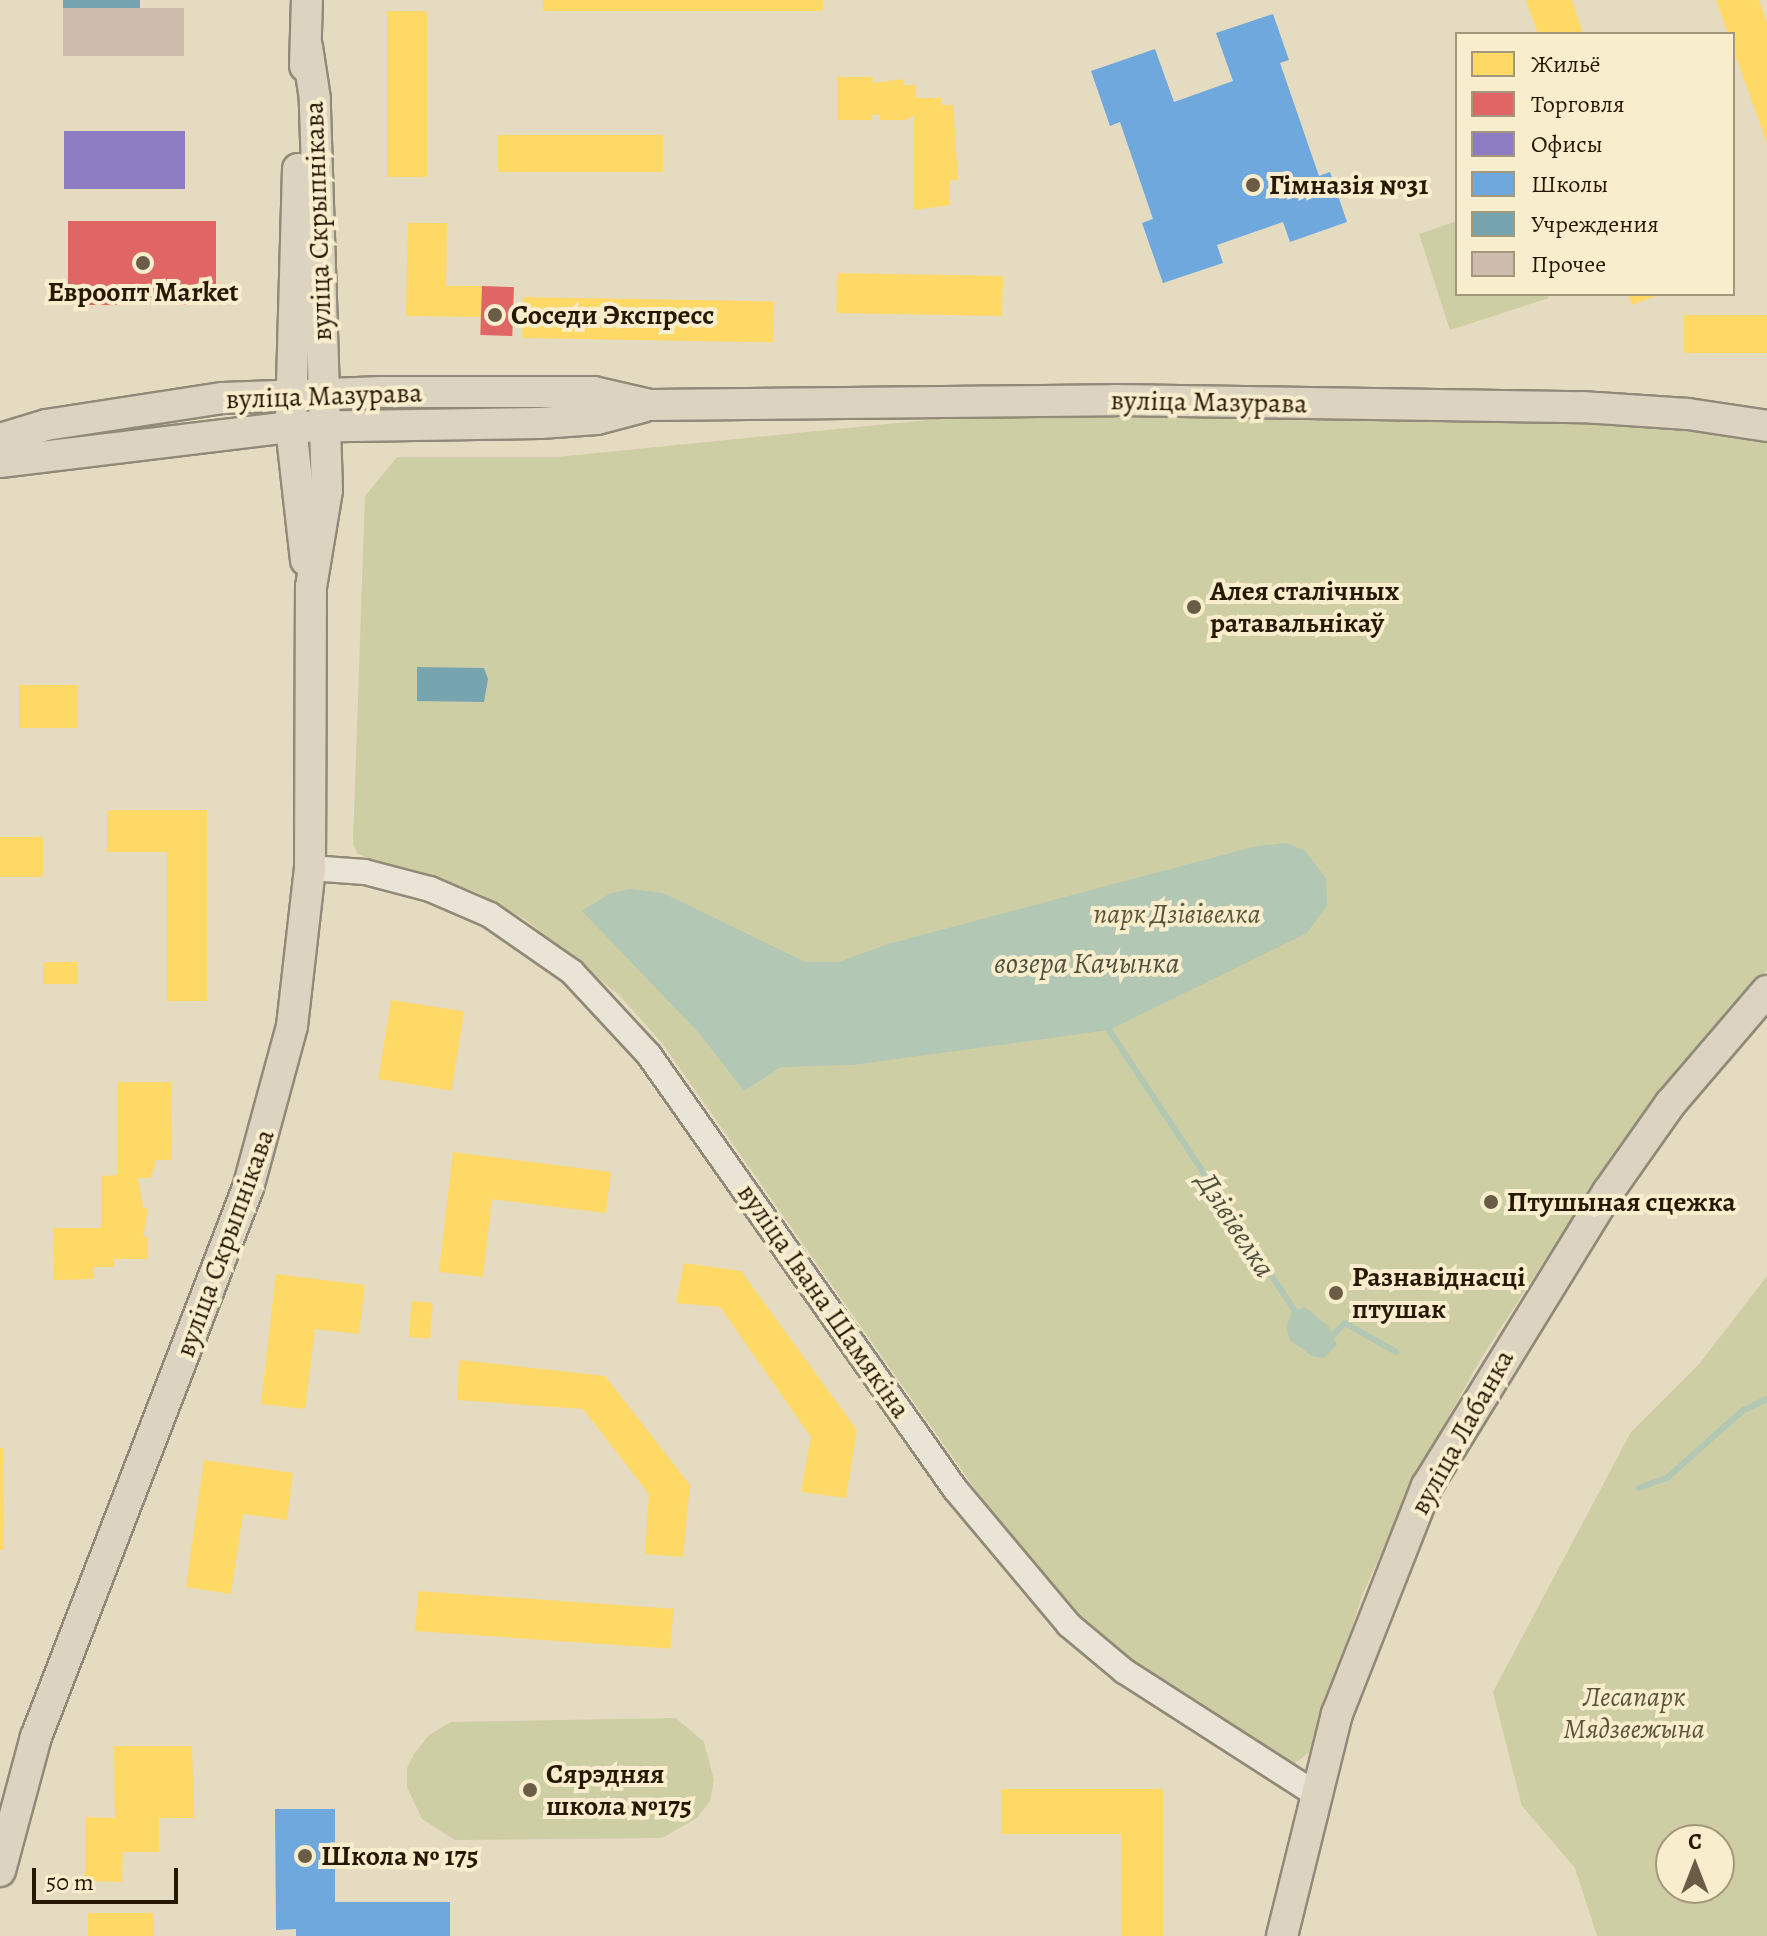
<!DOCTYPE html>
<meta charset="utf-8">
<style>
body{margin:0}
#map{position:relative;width:1767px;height:1936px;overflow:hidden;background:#e5dbc0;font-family:Alegreya,serif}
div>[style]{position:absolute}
.green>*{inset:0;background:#cdcea3}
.water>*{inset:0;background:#b2c7b4}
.homes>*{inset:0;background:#ffd966;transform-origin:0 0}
.shops>*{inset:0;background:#e06666;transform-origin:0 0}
.offices>*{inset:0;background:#8e7cc3;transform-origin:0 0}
.schools>*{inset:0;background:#6fa8dc}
.public>*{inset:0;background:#76a5af;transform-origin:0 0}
.stream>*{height:6px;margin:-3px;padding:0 3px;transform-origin:3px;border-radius:3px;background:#b2c7b4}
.building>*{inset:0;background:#cdbbab;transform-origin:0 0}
.roads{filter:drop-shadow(2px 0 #918a78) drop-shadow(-2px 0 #918a78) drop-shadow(0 2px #918a78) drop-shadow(0 -2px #918a78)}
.minor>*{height:24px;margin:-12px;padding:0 12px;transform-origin:12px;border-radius:12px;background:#e9e4d6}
.major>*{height:30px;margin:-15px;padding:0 15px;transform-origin:15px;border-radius:15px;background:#dcd4c1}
.dots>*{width:22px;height:22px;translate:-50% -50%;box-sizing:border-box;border:4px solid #f8edcc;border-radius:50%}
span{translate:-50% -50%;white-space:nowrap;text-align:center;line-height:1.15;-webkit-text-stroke:8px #f8edcc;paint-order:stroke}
.poi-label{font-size:28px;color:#271804;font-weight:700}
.left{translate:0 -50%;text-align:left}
.street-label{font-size:28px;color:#271804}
.park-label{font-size:28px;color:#5a5434;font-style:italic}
.water-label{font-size:30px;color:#505240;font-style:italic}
.legend{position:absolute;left:1455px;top:32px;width:280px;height:264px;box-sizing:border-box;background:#f8edcc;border:2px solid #a4987c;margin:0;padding:10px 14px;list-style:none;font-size:24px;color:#271804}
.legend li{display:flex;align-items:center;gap:16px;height:40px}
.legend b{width:40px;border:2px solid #a4987c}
.north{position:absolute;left:1655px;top:1824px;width:80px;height:80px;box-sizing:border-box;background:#f8edcc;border:2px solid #a4987c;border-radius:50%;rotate:0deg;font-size:22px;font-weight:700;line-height:32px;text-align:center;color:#271804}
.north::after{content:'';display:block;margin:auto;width:28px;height:36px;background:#6a5c46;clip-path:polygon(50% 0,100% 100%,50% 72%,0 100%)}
.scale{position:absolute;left:32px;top:1868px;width:146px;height:36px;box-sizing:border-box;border:4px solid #271804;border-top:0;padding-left:10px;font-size:24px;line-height:28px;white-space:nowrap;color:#271804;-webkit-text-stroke:6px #f8edcc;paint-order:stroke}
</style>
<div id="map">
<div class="green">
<i style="clip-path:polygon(1457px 221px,1457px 294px,1547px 294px,1549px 298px,1450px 330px,1419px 234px)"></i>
<i style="clip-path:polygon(958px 417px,1589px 420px,1694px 427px,1767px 440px,1767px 970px,1622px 1141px,1480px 1360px,1416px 1475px,1362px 1596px,1312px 1750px,1290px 1767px,1105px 1642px,1039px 1571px,982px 1499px,662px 1043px,619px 995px,525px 919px,474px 891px,369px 859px,357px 853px,353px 843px,365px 496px,397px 457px,557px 457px)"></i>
<i style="clip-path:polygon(evenodd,1767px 1276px,1767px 1936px,1597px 1936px,1575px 1868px,1522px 1806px,1493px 1692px,1631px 1432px,1700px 1363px,1767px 1276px,1671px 1840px,1719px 1840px,1719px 1888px,1671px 1888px,1671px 1840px)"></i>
<i style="clip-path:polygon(676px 1718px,704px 1742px,714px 1780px,710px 1801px,697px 1818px,662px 1838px,455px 1840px,422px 1819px,407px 1787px,407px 1768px,414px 1754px,429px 1735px,451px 1722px)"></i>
</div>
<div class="water">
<i style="clip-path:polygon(1286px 843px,1305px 851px,1326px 878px,1327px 905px,1307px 933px,1109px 1030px,852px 1065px,781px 1067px,744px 1091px,699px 1033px,582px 911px,609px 894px,630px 889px,663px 893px,805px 962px,839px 962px,888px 944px,1257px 846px)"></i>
<i style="clip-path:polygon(1305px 1307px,1329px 1327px,1337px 1345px,1324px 1358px,1312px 1356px,1290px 1340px,1286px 1327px,1292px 1312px)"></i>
</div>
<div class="homes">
<i style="left:543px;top:0;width:280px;height:11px"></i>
<i style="clip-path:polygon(1526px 0,1572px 0,1583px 34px,1538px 34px)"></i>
<i style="clip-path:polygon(1716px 0,1759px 0,1767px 23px,1767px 143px,1733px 49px,1733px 34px,1728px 34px)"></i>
<i style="left:387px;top:11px;width:40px;height:166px"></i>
<i style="clip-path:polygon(837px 77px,873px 77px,873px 83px,904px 79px,904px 85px,916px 85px,916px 98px,941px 98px,941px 105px,953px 105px,958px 180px,950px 180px,950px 205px,914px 210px,914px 116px,905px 120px,880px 120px,880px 115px,872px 115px,872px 120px,837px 120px)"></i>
<i style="left:498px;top:135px;width:165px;height:37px"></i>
<i style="clip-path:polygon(408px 223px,447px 223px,446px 286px,482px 286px,482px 317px,406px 316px)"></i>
<i style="left:837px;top:273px;width:166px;height:40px;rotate:1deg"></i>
<i style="clip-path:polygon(1628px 294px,1661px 294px,1632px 305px)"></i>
<i style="left:523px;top:297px;width:251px;height:41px;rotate:1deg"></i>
<i style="left:1767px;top:315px;width:38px;height:83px;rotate:90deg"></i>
<i style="left:19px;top:685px;width:59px;height:43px"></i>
<i style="clip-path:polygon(107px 810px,207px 810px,207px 1001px,167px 1001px,167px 852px,107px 852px)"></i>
<i style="left:0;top:837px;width:43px;height:40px"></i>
<i style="left:77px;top:962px;width:22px;height:34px;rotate:90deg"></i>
<i style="left:391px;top:1000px;width:74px;height:80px;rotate:9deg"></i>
<i style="clip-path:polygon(118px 1082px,171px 1082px,172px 1160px,156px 1160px,151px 1178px,138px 1178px,143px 1208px,148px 1208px,143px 1237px,148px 1237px,148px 1259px,114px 1259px,114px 1267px,93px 1267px,94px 1279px,54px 1280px,53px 1228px,101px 1228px,101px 1176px,118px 1175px)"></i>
<i style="clip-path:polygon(453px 1152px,611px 1172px,606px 1213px,492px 1199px,483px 1277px,439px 1272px)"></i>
<i style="clip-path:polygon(684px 1263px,741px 1271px,857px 1430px,846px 1498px,801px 1492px,811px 1437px,720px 1307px,676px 1303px)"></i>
<i style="clip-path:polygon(276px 1274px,365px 1285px,359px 1334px,315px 1329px,305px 1409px,261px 1404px)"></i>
<i style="left:412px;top:1301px;width:21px;height:36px;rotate:5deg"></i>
<i style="clip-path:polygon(459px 1360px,605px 1376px,690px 1485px,683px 1557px,645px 1554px,649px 1494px,583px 1409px,457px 1400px)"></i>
<i style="clip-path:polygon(0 1448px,3px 1448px,4px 1550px,0 1550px)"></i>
<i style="clip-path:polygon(204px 1460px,293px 1473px,287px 1520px,243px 1514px,231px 1594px,186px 1587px)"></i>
<i style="left:418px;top:1591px;width:256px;height:40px;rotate:4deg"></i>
<i style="clip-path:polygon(114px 1746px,192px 1746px,194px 1818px,159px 1818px,159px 1852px,123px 1852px,122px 1882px,85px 1881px,85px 1817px,115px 1818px)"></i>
<i style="clip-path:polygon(1001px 1789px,1163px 1789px,1163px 1936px,1121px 1936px,1121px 1834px,1001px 1834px)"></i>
<i style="left:88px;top:1913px;width:66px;height:23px"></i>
</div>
<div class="shops">
<i style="left:68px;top:221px;width:148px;height:84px"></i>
<i style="left:482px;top:286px;width:32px;height:49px;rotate:2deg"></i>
</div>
<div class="offices">
<i style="left:64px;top:131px;width:121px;height:58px"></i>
</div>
<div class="schools">
<i style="clip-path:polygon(1273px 14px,1289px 60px,1280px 63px,1319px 176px,1330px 172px,1347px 222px,1290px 242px,1283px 222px,1217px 245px,1223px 263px,1163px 283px,1142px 223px,1153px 219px,1120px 122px,1110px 126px,1091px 71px,1155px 49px,1174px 102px,1233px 81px,1216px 33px)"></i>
<i style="clip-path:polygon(275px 1809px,335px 1809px,335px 1902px,450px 1902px,450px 1936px,296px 1936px,296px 1929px,276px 1930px)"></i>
</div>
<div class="public">
<i style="left:63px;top:0;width:77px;height:8px"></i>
<i style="clip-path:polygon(417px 667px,484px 668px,488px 679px,484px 702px,417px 701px)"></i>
</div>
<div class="stream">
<i style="left:1109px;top:1030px;width:343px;rotate:56.5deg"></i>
<i style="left:1327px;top:1341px;width:25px;rotate:-45deg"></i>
<i style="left:1345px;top:1323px;width:59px;rotate:29.6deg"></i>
<i style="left:1639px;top:1488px;width:30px;rotate:-20deg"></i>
<i style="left:1667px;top:1478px;width:101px;rotate:-41.8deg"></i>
<i style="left:1742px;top:1411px;width:28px;rotate:-26deg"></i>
</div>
<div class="building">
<i style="left:63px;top:8px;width:121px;height:48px"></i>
</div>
<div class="roads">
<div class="minor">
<i style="left:310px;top:868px;width:55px;rotate:4.2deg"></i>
<i style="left:365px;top:872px;width:67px;rotate:14.7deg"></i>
<i style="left:430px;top:889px;width:65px;rotate:23.4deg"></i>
<i style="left:490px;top:915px;width:100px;rotate:34.8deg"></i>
<i style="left:572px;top:972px;width:113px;rotate:47.1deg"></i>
<i style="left:649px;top:1055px;width:531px;rotate:54.81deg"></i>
<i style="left:955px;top:1489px;width:177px;rotate:50deg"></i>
<i style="left:1069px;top:1625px;width:72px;rotate:39.9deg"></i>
<i style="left:1124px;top:1671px;width:226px;rotate:32.7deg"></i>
</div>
<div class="major">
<i style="left:305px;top:66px;width:66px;rotate:-88.3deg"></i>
<i style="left:298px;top:169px;width:258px;rotate:91.6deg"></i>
<i style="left:291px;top:427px;width:134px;rotate:83.6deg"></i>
<i style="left:0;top:439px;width:48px;rotate:-16.9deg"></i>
<i style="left:46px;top:425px;width:179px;rotate:-8.7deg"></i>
<i style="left:223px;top:398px;width:159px;rotate:-2.2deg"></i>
<i style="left:382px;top:392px;width:212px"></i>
<i style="left:594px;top:392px;width:57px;rotate:13.1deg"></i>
<i style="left:650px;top:405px;width:465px;rotate:-0.6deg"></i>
<i style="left:1115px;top:400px;width:467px;rotate:0.9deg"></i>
<i style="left:1582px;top:407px;width:106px;rotate:3.8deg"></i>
<i style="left:1688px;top:414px;width:80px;rotate:8.6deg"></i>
<i style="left:0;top:462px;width:293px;rotate:-6.9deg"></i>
<i style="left:291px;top:427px;width:249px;rotate:-0.9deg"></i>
<i style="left:540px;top:423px;width:57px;rotate:-4deg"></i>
<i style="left:597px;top:419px;width:47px;rotate:-14.9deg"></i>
<i style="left:0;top:1871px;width:139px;rotate:-75deg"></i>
<i style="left:36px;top:1737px;width:589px;rotate:-68.89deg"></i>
<i style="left:248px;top:1188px;width:168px;rotate:-74.8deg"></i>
<i style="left:292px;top:1026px;width:159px;rotate:-83.5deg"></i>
<i style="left:310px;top:868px;width:281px;rotate:-89.8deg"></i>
<i style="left:311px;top:587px;width:98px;rotate:-80.6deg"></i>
<i style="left:327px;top:490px;width:391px;rotate:-91.8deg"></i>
<i style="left:315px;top:99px;width:53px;rotate:-98.7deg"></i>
<i style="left:1282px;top:1936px;width:229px;rotate:-76.1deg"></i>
<i style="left:1337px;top:1714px;width:245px;rotate:-68.5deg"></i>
<i style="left:1427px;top:1486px;width:345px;rotate:-58.4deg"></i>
<i style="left:1608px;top:1192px;width:108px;rotate:-54.8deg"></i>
<i style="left:1670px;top:1104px;width:149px;rotate:-49.4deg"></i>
</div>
</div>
<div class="dots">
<i style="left:1253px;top:185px;background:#6a5c46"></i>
<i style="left:143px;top:263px;background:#6a5c46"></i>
<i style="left:495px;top:315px;background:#6a5c46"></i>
<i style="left:1194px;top:607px;background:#6a5c46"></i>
<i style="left:1491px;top:1202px;background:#6a5c46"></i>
<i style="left:1336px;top:1293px;background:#6a5c46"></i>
<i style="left:530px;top:1790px;background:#6a5c46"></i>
<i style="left:305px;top:1856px;background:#6a5c46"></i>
</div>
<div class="poi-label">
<span class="left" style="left:1269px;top:185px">Гімназія №31</span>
<span style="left:143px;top:292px">Евроопт Market</span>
<span class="left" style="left:511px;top:315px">Соседи Экспресс</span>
<span class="left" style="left:1210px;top:607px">Алея сталічных<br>ратавальнікаў</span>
<span class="left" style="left:1507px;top:1202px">Птушыная сцежка</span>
<span class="left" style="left:1352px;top:1293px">Разнавіднасці<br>птушак</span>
<span class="left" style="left:546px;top:1790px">Сярэдняя<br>школа №175</span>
<span class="left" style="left:321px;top:1856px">Школа № 175</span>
</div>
<div class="street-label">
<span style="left:318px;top:221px;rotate:-92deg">вуліца Скрыпнікава</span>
<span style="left:324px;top:396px;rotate:-2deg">вуліца Мазурава</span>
<span style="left:1209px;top:402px;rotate:1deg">вуліца Мазурава</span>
<span style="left:225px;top:1243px;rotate:-70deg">вуліца Скрыпнікава</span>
<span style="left:824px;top:1301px;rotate:55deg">вуліца Івана Шамякіна</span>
<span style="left:1462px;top:1432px;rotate:-61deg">вуліца Лабанка</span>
</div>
<div class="park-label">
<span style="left:1177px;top:914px">парк Дзівівелка</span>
<span style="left:1634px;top:1713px">Лесапарк<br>Мядзвежына</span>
</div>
<div class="water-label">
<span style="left:1087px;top:963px">возера Качынка</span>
<span style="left:1236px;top:1225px;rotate:57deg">Дзівівелка</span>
</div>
<ul class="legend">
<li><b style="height:22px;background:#ffd966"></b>Жильё</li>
<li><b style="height:22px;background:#e06666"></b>Торговля</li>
<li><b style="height:22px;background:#8e7cc3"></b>Офисы</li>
<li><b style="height:22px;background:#6fa8dc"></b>Школы</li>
<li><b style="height:22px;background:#76a5af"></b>Учреждения</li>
<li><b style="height:22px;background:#cdbbab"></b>Прочее</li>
</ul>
<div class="north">С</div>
<div class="scale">50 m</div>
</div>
